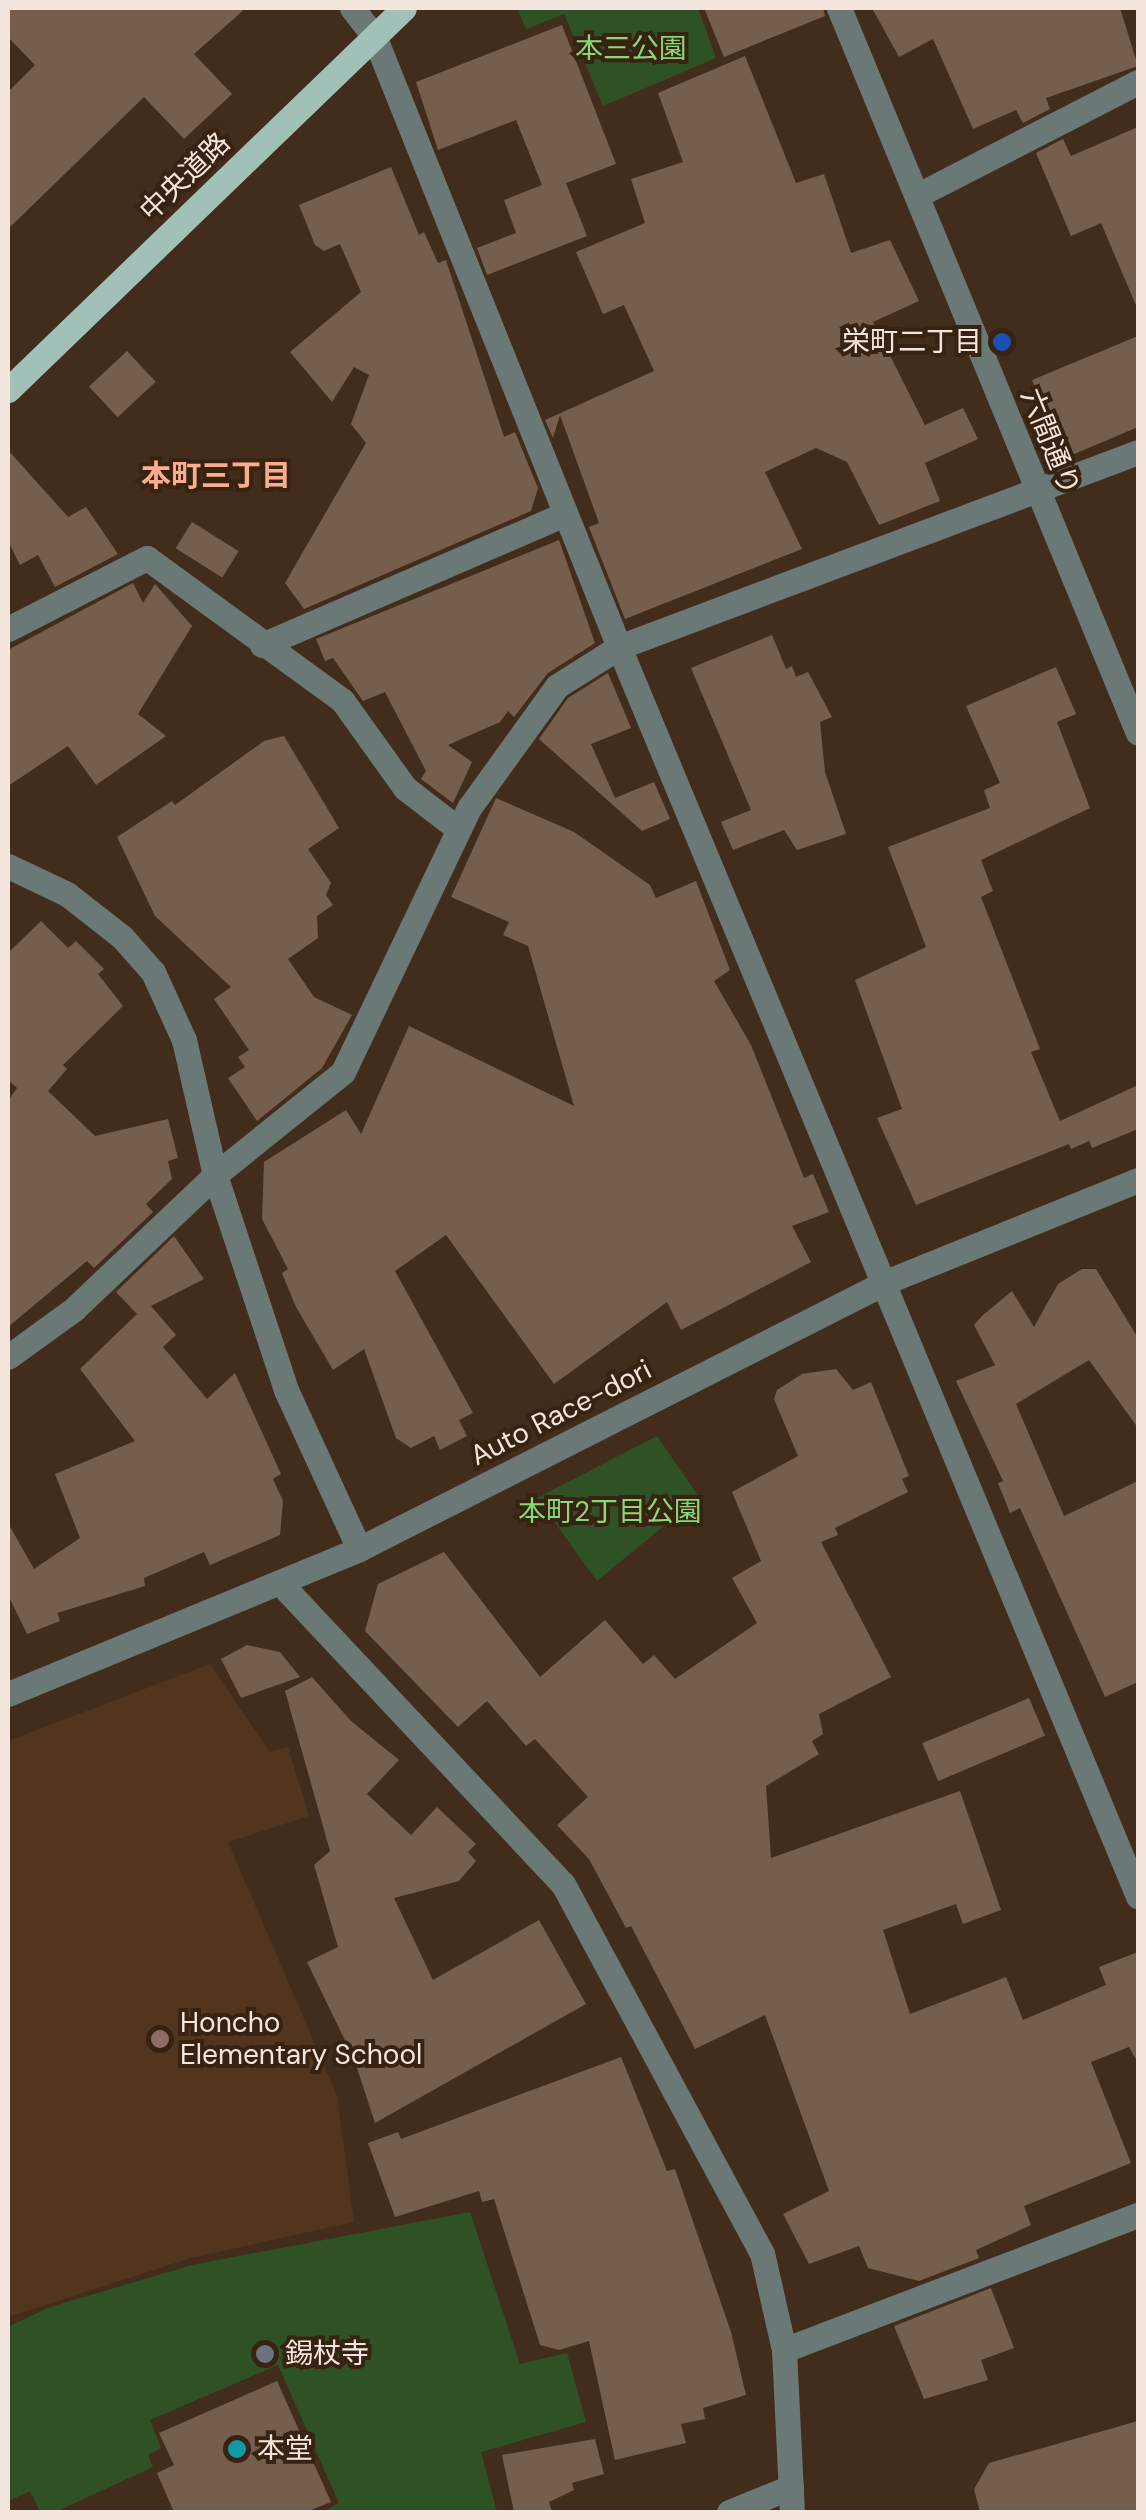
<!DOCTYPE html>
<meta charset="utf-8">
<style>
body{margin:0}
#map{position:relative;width:1146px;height:2520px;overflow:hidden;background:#422d1c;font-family:"DM Sans","Noto Sans JP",sans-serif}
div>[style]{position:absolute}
.built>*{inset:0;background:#51351f}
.green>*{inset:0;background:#2e5226}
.building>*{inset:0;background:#765e4c;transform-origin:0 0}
.minor>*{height:25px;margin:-12.5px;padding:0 12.5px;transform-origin:12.5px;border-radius:12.5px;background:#6a7975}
.major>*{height:25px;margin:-12.5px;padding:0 12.5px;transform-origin:12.5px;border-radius:12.5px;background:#a0c0b8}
.dots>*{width:28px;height:28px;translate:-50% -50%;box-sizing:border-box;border:5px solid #382312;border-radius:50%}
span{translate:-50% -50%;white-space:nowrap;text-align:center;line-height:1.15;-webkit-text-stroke:8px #382312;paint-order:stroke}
.park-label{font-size:28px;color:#87da73}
.street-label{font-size:28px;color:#f4e6dc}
.poi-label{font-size:28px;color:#f4e6dc}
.right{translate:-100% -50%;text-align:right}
.left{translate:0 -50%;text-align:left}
.neighbourhood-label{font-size:30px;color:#f9ad8d;font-weight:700}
.frame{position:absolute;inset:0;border:10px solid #f4e6dc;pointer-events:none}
</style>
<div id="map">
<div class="built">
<i style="clip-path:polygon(210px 1664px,270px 1752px,288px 1747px,309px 1816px,228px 1842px,337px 2096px,354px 2222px,191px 2258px,8px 2317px,8px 1741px)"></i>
</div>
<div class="green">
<i style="clip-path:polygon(517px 8px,698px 8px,716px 58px,603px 106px,564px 14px,526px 29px)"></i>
<i style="clip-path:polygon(657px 1436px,699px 1497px,597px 1581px,537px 1498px)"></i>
<i style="clip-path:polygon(470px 2212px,520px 2364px,567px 2353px,586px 2422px,481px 2452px,497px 2512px,323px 2512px,339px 2503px,278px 2365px,150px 2420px,161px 2448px,148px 2455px,153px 2467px,55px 2512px,40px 2512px,30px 2491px,8px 2501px,8px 2327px,50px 2307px,192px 2265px)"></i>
</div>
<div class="building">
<i style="clip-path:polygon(8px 8px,246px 8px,194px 54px,232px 94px,184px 139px,144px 97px,8px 229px,8px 92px,35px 65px,8px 37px)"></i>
<i style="clip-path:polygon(704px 8px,823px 8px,825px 16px,724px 57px)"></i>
<i style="clip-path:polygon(872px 8px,1120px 8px,1138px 66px,1046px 98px,1050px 109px,1023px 123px,1016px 110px,973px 129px,933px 39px,899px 57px)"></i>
<i style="clip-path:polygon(562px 25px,616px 164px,566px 183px,587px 236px,487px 275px,477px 248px,516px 233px,504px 200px,542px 185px,516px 120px,438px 150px,416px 82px)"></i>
<i style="clip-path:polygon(745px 56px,796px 183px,824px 174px,851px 253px,890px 240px,919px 301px,873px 322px,925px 425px,963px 408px,978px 439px,925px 463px,940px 501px,879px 525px,847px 462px,816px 448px,765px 472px,802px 549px,625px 619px,589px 527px,599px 523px,560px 415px,553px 438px,545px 420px,654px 371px,624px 305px,603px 314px,576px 252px,645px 223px,631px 179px,683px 162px,658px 93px)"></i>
<i style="clip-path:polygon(1138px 127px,1138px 310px,1101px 223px,1071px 236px,1036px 153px,1063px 139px,1071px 156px)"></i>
<i style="clip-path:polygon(391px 167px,419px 235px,424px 232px,438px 263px,446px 260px,504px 437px,515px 432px,538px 488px,531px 511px,304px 609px,285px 583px,366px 443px,351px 424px,369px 375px,354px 367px,332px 402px,290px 352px,361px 292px,340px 244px,324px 251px,315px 245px,299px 205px)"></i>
<i style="clip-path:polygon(1138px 336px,1138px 427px,1065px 458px,1032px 380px)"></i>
<i style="left:127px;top:351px;width:42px;height:52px;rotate:47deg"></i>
<i style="clip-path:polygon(8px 450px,68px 517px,86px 507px,118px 554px,55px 587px,38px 555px,20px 565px,8px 541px)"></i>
<i style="left:192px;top:522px;width:55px;height:31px;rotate:32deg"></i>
<i style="clip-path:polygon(559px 540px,595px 643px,548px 673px,514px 717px,508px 711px,500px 722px,448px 745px,472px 762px,453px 803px,421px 779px,426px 771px,385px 692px,363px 701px,333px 658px,325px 661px,316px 639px)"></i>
<i style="clip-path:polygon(133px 583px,143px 603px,155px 584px,192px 626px,138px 714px,166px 736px,96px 785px,68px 746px,8px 786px,8px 650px)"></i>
<i style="clip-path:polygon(772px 635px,786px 669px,792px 666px,796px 677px,808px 672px,832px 717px,820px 722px,825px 772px,846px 834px,797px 850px,784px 830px,733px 850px,721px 822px,751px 810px,691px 668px)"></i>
<i style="clip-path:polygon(1056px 667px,1076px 714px,1057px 722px,1090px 808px,981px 860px,993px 891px,981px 897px,1040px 1049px,1031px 1052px,1060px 1121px,1138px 1085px,1138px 1129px,1092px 1148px,1089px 1141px,1071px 1149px,1069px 1144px,916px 1205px,877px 1118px,902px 1109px,855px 980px,926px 947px,888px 847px,990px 808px,984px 790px,1000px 783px,966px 706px)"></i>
<i style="clip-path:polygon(608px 673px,631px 728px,591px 744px,615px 798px,654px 782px,670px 819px,642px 831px,539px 739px,568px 698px)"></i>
<i style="clip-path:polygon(284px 736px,339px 828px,308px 849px,331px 883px,326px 895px,333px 905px,317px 916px,318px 938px,288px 959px,314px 997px,352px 1015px,322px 1068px,257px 1121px,228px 1078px,245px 1067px,238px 1057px,249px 1050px,214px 999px,231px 987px,155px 916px,117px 837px,172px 801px,175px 805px,264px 741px)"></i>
<i style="clip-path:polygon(496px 798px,574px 832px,650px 885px,656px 898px,696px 881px,730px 970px,714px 981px,751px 1045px,804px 1178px,813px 1174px,829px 1212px,792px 1226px,811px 1262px,681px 1330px,667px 1302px,554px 1384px,446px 1235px,395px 1271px,473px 1413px,459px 1420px,467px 1436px,440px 1450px,434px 1436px,411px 1448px,396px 1438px,364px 1349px,333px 1370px,296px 1307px,282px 1273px,288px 1269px,262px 1219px,264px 1162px,346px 1110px,361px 1134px,409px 1026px,574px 1106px,528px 946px,503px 935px,509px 922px,451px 897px)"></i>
<i style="clip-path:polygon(41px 921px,68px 948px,76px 941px,104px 969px,98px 974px,123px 1006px,63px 1065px,67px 1069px,48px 1091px,95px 1136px,168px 1119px,178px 1158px,168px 1161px,172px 1179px,146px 1204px,153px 1212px,94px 1268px,87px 1261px,8px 1327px,8px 1101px,17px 1088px,8px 1080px,8px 953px)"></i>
<i style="clip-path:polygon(174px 1236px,204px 1279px,151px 1306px,176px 1335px,163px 1347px,207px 1399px,235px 1373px,281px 1474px,273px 1479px,283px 1501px,280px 1535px,210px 1565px,204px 1552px,144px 1578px,145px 1586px,57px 1613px,60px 1621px,27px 1634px,8px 1595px,8px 1523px,34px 1569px,80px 1538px,55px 1474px,135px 1441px,80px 1369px,137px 1314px,116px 1292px)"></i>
<i style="clip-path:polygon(1082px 1269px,1096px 1269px,1138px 1338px,1138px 1428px,1089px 1360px,1016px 1404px,1064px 1516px,1138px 1481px,1138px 1682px,1105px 1697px,1020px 1508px,1010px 1513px,998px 1483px,1003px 1481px,956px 1381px,995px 1365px,974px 1325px,983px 1315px,1012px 1291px,1034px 1327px,1058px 1284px)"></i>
<i style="clip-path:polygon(836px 1369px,853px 1390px,871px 1382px,909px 1476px,902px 1479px,908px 1492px,835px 1528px,838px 1535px,821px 1542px,891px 1677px,819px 1714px,823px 1734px,812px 1741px,819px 1754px,766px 1786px,771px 1858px,960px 1791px,1001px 1910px,963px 1924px,956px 1904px,883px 1930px,910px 2014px,1006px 1977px,1023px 2020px,1106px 1985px,1099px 1967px,1138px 1952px,1138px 2063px,1129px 2047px,1091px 2062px,1131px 2163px,1024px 2206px,1031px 2225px,976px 2250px,979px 2258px,919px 2281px,868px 2268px,859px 2246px,809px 2264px,783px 2214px,829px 2191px,765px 2015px,695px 2049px,631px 1926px,626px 1928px,589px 1859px,557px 1825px,588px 1797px,535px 1739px,526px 1746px,487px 1701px,458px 1727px,365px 1631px,378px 1584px,444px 1552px,540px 1677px,605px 1620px,643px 1664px,654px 1655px,675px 1679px,757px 1623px,732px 1578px,761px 1561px,732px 1492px,798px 1456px,774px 1399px,777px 1390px,802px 1374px)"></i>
<i style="clip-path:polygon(247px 1645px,280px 1652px,300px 1677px,241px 1698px,221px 1659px)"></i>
<i style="clip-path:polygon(312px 1677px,351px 1721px,399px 1760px,367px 1794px,411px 1835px,437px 1807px,476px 1844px,468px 1852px,476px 1861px,459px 1881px,394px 1898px,433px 1980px,539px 1920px,586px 2004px,375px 2123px,354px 2059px,307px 1962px,338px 1947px,314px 1865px,330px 1851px,285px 1691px)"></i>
<i style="left:1029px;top:1698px;width:41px;height:116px;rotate:67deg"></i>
<i style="clip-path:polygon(621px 2057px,667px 2171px,675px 2169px,731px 2332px,746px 2395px,703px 2408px,705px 2419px,681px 2424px,686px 2443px,615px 2460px,589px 2341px,559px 2350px,540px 2345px,494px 2199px,482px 2202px,479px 2191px,395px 2217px,368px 2143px,398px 2132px,401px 2139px)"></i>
<i style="clip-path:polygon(991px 2288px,1014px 2348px,981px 2360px,988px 2380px,924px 2399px,894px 2326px)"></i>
<i style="clip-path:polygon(277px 2381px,331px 2502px,306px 2512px,174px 2512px,157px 2473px,174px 2465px,159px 2433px)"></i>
<i style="clip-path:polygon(1138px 2421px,1138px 2512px,980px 2512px,974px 2489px,989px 2463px)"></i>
<i style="clip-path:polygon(595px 2439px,604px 2474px,572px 2483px,574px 2490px,549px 2502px,552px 2512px,514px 2512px,502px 2455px)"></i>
</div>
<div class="minor">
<i style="left:352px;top:8px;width:36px;rotate:52deg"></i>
<i style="left:374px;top:36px;width:658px;rotate:68.15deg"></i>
<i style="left:619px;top:647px;width:1353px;rotate:67.44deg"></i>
<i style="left:839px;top:8px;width:784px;rotate:67.59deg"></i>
<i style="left:918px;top:195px;width:247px;rotate:-27.2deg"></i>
<i style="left:8px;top:629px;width:156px;rotate:-27.1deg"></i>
<i style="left:147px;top:558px;width:241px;rotate:36.1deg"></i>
<i style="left:342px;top:700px;width:108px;rotate:54.4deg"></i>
<i style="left:405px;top:788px;width:67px;rotate:37.7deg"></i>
<i style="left:262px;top:645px;width:329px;rotate:-23.4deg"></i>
<i style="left:8px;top:866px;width:65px;rotate:25.4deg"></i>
<i style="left:67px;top:894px;width:70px;rotate:38deg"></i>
<i style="left:122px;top:937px;width:47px;rotate:48.5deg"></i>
<i style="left:153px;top:972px;width:75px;rotate:65.5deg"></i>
<i style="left:184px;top:1040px;width:139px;rotate:77.1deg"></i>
<i style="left:215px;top:1175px;width:226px;rotate:71.7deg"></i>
<i style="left:286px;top:1390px;width:175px;rotate:65.3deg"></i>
<i style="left:8px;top:1357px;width:82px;rotate:-36deg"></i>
<i style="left:74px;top:1309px;width:195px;rotate:-43.5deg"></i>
<i style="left:215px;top:1175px;width:164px;rotate:-38.8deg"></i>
<i style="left:343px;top:1072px;width:293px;rotate:-64.5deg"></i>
<i style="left:469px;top:808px;width:150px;rotate:-54.2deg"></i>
<i style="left:557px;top:686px;width:73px;rotate:-32.2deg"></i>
<i style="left:619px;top:647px;width:554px;rotate:-20.59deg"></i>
<i style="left:281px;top:1584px;width:412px;rotate:46.8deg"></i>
<i style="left:563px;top:1884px;width:419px;rotate:61.7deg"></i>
<i style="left:762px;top:2253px;width:99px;rotate:77.2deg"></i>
<i style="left:784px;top:2350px;width:162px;rotate:87.2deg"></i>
<i style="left:8px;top:1694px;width:380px;rotate:-22.4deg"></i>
<i style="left:359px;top:1549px;width:593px;rotate:-26.87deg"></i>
<i style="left:888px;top:1281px;width:270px;rotate:-22deg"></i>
<i style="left:784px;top:2350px;width:379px;rotate:-20.9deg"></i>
<i style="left:729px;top:2512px;width:67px;rotate:-22deg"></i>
</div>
<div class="major">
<i style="left:8px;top:390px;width:550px;rotate:-43.97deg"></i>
</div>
<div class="dots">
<i style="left:1002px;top:342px;background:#1a4fb4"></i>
<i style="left:160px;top:2039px;background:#8d6e63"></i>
<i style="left:265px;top:2354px;background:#6b7280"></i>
<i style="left:237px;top:2449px;background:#0f9aa8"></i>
</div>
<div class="park-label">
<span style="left:631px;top:49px">本三公園</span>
<span style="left:610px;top:1512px">本町2丁目公園</span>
</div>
<div class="street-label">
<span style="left:185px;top:177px;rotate:-44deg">中央道路</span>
<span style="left:1050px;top:442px;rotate:68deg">六間通り</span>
<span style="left:561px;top:1413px;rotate:-27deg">Auto Race-dori</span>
</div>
<div class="poi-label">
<span class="right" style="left:982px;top:342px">栄町二丁目</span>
<span class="left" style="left:180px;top:2039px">Honcho<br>Elementary School</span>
<span class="left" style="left:285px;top:2354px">錫杖寺</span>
<span class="left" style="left:257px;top:2449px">本堂</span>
</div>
<div class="neighbourhood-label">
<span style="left:216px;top:476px">本町三丁目</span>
</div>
<div class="frame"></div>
</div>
